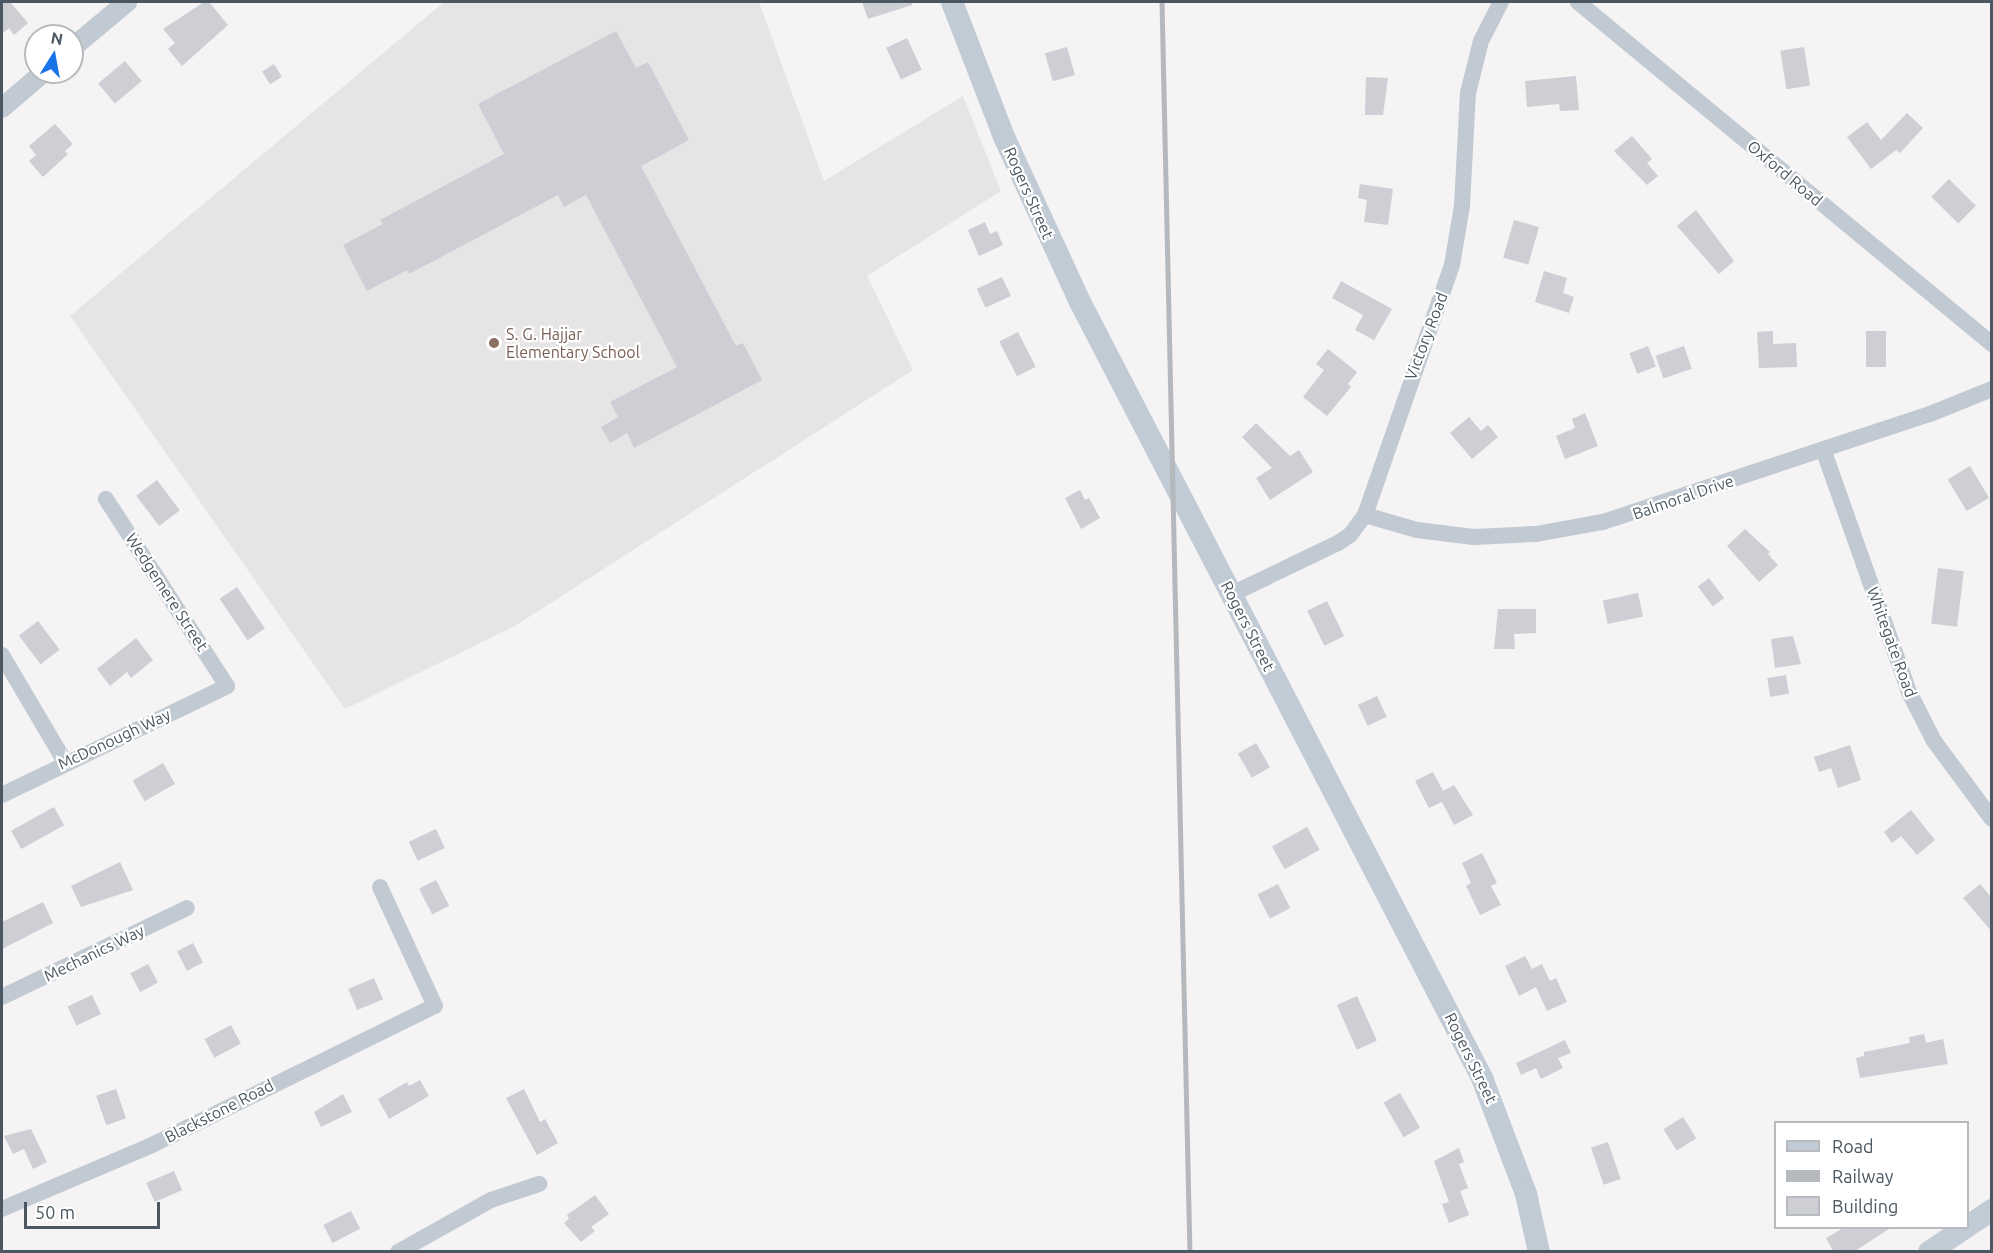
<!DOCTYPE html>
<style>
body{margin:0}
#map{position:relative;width:1993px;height:1253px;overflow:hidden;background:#f5f3f3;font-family:Ubuntu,sans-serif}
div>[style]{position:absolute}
.education>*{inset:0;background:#e6e4e5}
.building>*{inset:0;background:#cdcfd5;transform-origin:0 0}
.minor>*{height:16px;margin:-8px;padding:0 8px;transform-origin:8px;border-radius:8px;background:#c1cad2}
.tertiary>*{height:20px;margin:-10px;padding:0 10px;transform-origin:10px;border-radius:10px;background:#c1cad2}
.secondary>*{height:22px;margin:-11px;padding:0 11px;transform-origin:11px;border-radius:11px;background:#c1cbd6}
.rail>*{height:4.5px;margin:-2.25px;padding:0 2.25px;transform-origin:2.25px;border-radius:2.25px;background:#b5b8bd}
.dots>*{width:16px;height:16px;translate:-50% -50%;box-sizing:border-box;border:3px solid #fff;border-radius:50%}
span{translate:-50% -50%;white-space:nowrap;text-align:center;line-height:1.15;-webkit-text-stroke:4.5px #fff;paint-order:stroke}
.street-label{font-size:16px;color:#4a5661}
.education-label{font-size:16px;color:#785e54}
.left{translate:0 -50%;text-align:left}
.frame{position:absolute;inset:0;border:3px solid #4a5661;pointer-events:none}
.legend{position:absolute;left:1774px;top:1121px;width:195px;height:108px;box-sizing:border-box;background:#fff;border:2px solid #b7bbc0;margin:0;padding:8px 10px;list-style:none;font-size:18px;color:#4a5661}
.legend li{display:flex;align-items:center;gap:12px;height:30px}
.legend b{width:30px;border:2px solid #b7bbc0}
.north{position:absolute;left:24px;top:24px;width:60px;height:60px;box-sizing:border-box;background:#fff;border:2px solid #b7bbc0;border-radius:50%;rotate:11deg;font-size:16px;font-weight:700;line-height:24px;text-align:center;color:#4a5661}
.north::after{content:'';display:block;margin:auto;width:21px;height:27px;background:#1a73e8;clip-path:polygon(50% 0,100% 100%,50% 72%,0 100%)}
.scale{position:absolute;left:24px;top:1202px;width:136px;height:27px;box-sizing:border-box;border:3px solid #4a5661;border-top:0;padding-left:8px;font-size:18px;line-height:21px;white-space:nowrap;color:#4a5661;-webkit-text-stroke:4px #fff;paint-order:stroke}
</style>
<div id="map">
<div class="education">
<i style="clip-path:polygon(444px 2px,759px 2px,824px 181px,963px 96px,1001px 191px,867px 276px,913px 370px,515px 626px,345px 709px,70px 316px)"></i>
</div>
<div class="building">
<i style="clip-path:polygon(2px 2px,10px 2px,28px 23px,14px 35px,9px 28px,2px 34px)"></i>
<i style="clip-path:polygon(204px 2px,209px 2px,228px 25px,182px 66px,168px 49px,175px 43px,163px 29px)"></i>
<i style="clip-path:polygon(862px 2px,912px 2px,912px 5px,868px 19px)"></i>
<i style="clip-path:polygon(616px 31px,636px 68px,648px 62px,689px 140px,641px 166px,736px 346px,743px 343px,762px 380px,634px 448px,627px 433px,610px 443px,601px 427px,618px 417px,610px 402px,677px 367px,586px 195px,564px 207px,558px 195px,409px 274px,407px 270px,367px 291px,343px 245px,383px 224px,380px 220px,504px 154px,478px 104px)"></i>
<i style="left:907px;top:38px;width:35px;height:23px;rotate:65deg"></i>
<i style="left:1067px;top:47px;width:29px;height:23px;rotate:74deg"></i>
<i style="left:1804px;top:47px;width:39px;height:24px;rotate:81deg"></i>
<i style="left:125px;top:61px;width:26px;height:35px;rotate:50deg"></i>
<i style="left:274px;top:64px;width:15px;height:14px;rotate:58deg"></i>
<i style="clip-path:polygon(1576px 76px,1579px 110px,1560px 111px,1559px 104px,1527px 107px,1525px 81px)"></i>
<i style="clip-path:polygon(1366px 77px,1388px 78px,1383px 115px,1365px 115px)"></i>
<i style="clip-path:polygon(1907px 113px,1923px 128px,1900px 153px,1896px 150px,1871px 169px,1847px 137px,1867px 122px,1881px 140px)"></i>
<i style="clip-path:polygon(55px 124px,73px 144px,65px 151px,68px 154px,43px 177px,29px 161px,36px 155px,29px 146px)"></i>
<i style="clip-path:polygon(1632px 136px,1652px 159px,1647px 163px,1658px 176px,1647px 185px,1614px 151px)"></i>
<i style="left:1949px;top:179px;width:38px;height:25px;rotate:45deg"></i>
<i style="clip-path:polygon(1360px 184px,1393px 189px,1388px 225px,1364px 222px,1367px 200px,1358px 198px)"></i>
<i style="clip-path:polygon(1696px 210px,1734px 261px,1719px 274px,1677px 226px)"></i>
<i style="left:1514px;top:220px;width:26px;height:39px;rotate:16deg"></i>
<i style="clip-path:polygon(985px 222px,990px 234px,997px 231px,1003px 245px,979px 256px,968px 230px)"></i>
<i style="clip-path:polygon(1544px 271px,1567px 278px,1563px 293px,1574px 297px,1569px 313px,1535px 302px)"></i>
<i style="left:1002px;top:277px;width:21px;height:28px;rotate:65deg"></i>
<i style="clip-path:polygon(1341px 281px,1392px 309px,1374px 340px,1355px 330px,1363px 315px,1332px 298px)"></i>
<i style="clip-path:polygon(1773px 331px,1773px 344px,1796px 343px,1797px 367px,1759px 368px,1757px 332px)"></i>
<i style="left:1866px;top:331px;width:20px;height:36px"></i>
<i style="left:1018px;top:332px;width:39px;height:21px;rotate:63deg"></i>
<i style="left:1648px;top:346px;width:22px;height:20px;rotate:69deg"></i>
<i style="left:1684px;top:346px;width:24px;height:30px;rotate:71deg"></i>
<i style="clip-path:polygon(1328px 349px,1357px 372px,1348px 384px,1351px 387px,1327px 416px,1303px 397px,1324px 370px,1316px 364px)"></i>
<i style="clip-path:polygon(1585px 413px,1598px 446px,1565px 459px,1556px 436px,1575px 428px,1572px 419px)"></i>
<i style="clip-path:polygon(1469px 417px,1481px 431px,1488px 425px,1498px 437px,1472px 459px,1450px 433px)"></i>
<i style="clip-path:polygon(1256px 423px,1290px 456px,1299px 450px,1313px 472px,1270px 500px,1256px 478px,1272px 468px,1242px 437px)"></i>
<i style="left:1970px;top:466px;width:37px;height:26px;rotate:59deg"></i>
<i style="left:157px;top:480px;width:38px;height:26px;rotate:53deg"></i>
<i style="clip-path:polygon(1080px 490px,1085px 500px,1089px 498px,1100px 518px,1081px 529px,1065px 498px)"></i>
<i style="clip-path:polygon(1745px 529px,1770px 552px,1768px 554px,1778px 565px,1759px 582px,1727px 546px)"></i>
<i style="left:1938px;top:568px;width:26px;height:56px;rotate:7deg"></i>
<i style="left:1709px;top:578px;width:25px;height:14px;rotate:53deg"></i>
<i style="left:237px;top:587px;width:50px;height:21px;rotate:56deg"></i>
<i style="left:1638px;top:593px;width:24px;height:36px;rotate:78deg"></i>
<i style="left:1327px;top:601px;width:39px;height:22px;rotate:64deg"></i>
<i style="clip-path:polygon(1498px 609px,1536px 609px,1536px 633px,1514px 634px,1515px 649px,1494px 649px)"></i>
<i style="left:38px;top:621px;width:36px;height:24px;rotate:53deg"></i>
<i style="clip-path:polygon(1793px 636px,1801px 664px,1775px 668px,1771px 639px)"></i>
<i style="clip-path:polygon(136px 638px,153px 660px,131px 678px,127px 672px,110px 686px,97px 669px)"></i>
<i style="left:1786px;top:675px;width:19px;height:19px;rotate:81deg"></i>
<i style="left:1377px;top:696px;width:23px;height:21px;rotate:65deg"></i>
<i style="left:1256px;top:743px;width:28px;height:21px;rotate:60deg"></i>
<i style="clip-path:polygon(1850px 745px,1861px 780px,1838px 788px,1831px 768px,1819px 772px,1814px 757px)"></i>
<i style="left:163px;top:763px;width:24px;height:35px;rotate:60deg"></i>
<i style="clip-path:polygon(1433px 772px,1443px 791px,1454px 785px,1473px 815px,1454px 825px,1442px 802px,1429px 808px,1415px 781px)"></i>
<i style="left:54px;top:807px;width:21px;height:49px;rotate:61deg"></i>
<i style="clip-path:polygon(1911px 810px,1935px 840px,1917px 855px,1901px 836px,1892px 843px,1884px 832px)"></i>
<i style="left:1307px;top:827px;width:26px;height:40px;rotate:61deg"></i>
<i style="left:436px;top:829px;width:21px;height:30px;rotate:65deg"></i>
<i style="clip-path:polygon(1482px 853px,1497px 883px,1491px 886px,1501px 905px,1480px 915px,1466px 886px,1471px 883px,1462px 863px)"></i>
<i style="clip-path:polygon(120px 862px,133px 890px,81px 907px,71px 886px)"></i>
<i style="left:436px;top:880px;width:29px;height:19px;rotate:63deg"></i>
<i style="left:1278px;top:884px;width:27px;height:23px;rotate:63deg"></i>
<i style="clip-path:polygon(1980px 884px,1992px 898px,1992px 932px,1963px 898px)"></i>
<i style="clip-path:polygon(43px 902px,53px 923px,2px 949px,2px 922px)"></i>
<i style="left:193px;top:943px;width:22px;height:18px;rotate:63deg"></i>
<i style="clip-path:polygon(1525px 956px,1532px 969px,1542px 964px,1550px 981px,1556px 978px,1567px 1002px,1547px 1011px,1536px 987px,1519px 996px,1505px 966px)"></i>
<i style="left:148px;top:964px;width:21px;height:20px;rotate:62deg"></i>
<i style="left:374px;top:978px;width:23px;height:28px;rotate:67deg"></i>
<i style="left:92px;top:995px;width:21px;height:27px;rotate:65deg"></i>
<i style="left:1357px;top:996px;width:49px;height:22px;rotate:66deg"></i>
<i style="left:231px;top:1025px;width:21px;height:30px;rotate:62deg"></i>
<i style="clip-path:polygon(1924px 1034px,1926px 1043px,1943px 1039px,1948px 1064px,1860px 1078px,1856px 1058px,1864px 1056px,1864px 1052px,1910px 1043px,1909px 1037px)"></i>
<i style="clip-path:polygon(1565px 1040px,1571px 1053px,1558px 1058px,1563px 1068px,1541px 1079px,1536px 1068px,1521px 1075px,1516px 1063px)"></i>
<i style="clip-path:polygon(420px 1080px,429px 1096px,389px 1119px,378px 1099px,407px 1082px,409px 1086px)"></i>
<i style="left:116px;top:1089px;width:31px;height:21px;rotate:71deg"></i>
<i style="clip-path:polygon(524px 1089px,540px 1122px,545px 1119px,558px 1143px,537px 1155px,506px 1098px)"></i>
<i style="left:1400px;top:1093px;width:40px;height:19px;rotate:60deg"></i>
<i style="clip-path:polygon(343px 1094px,352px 1112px,321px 1127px,314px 1112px)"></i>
<i style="left:1683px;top:1117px;width:25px;height:23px;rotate:58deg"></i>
<i style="clip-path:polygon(31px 1129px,47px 1162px,33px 1169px,24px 1149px,13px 1154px,4px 1136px)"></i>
<i style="left:1608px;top:1142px;width:39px;height:18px;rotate:71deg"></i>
<i style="clip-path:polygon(1459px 1148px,1464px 1162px,1459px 1164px,1468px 1188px,1460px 1191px,1469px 1215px,1449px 1223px,1442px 1204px,1449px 1202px,1434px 1161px)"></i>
<i style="left:174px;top:1171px;width:21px;height:30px;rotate:67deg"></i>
<i style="clip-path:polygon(595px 1195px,609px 1214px,591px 1227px,595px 1231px,581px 1242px,564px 1223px,569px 1219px,567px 1215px)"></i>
<i style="left:351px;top:1211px;width:20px;height:31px;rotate:63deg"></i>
<i style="clip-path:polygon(1845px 1227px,1892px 1227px,1855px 1251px,1833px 1251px,1826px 1238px)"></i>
</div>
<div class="minor">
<i style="left:1578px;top:2px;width:537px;rotate:39.56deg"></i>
<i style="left:1823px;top:449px;width:258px;rotate:70.5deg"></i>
<i style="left:1909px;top:692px;width:55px;rotate:63deg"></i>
<i style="left:1934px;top:741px;width:97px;rotate:53.4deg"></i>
<i style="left:1365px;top:515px;width:54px;rotate:16.1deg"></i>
<i style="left:1417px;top:530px;width:57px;rotate:7deg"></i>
<i style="left:1474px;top:537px;width:62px;rotate:-2.8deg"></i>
<i style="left:1536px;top:534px;width:68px;rotate:-10.2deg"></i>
<i style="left:1603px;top:522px;width:344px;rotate:-18.3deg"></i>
<i style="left:1930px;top:414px;width:67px;rotate:-22deg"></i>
<i style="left:1232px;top:594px;width:118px;rotate:-25.7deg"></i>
<i style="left:1338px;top:543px;width:14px;rotate:-34deg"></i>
<i style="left:1350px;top:535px;width:25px;rotate:-53deg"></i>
<i style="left:1365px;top:515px;width:265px;rotate:-70.8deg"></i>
<i style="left:1452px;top:265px;width:60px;rotate:-80.4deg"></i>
<i style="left:1462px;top:206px;width:113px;rotate:-87deg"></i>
<i style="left:1468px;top:93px;width:54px;rotate:-76deg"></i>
<i style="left:1481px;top:41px;width:44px;rotate:-62.9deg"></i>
<i style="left:2px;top:655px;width:124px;rotate:59.5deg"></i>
<i style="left:2px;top:795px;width:250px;rotate:-25.8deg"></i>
<i style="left:227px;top:686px;width:223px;rotate:-122.9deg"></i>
<i style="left:2px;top:997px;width:205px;rotate:-25.7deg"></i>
<i style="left:2px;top:1209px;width:163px;rotate:-23.1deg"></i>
<i style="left:152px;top:1145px;width:315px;rotate:-26.2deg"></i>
<i style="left:435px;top:1006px;width:131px;rotate:-114.8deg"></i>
<i style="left:398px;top:1252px;width:107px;rotate:-29.2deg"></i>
<i style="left:491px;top:1200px;width:51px;rotate:-18.4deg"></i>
</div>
<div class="tertiary">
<i style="left:72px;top:48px;width:72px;rotate:-39.9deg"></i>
<i style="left:2px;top:108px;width:55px;rotate:-40.6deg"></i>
</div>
<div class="secondary">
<i style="left:952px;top:2px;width:147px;rotate:68.9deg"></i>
<i style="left:1005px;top:139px;width:179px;rotate:65.3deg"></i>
<i style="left:1080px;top:302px;width:874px;rotate:62.61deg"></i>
<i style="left:1482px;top:1078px;width:124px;rotate:69.2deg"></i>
<i style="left:1526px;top:1194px;width:59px;rotate:77.4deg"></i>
<i style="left:1968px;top:1226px;width:29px;rotate:-34deg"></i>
<i style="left:1929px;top:1252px;width:43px;rotate:-33.7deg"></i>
</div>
<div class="rail">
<i style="left:1162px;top:2px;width:1250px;rotate:88.72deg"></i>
</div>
<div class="dots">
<i style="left:494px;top:343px;background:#8d6e63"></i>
</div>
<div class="street-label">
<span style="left:1785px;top:173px;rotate:40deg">Oxford Road</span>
<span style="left:1029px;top:193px;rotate:66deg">Rogers Street</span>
<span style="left:1426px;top:336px;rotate:-69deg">Victory Road</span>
<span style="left:1683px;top:497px;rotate:-19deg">Balmoral Drive</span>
<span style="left:167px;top:592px;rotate:57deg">Wedgemere Street</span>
<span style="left:1248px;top:626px;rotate:63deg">Rogers Street</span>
<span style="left:1892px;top:642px;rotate:70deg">Whitegate Road</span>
<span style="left:114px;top:739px;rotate:-25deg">McDonough Way</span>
<span style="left:94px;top:953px;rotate:-26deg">Mechanics Way</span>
<span style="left:1471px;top:1058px;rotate:64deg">Rogers Street</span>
<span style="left:219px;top:1111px;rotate:-27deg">Blackstone Road</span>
</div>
<div class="education-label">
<span class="left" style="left:506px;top:343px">S. G. Hajjar<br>Elementary School</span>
</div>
<div class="frame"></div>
<ul class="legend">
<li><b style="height:8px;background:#c1cbd6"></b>Road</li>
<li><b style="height:8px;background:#b5b8bd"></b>Railway</li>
<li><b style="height:16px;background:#cdcfd5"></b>Building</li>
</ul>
<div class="north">N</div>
<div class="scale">50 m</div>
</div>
